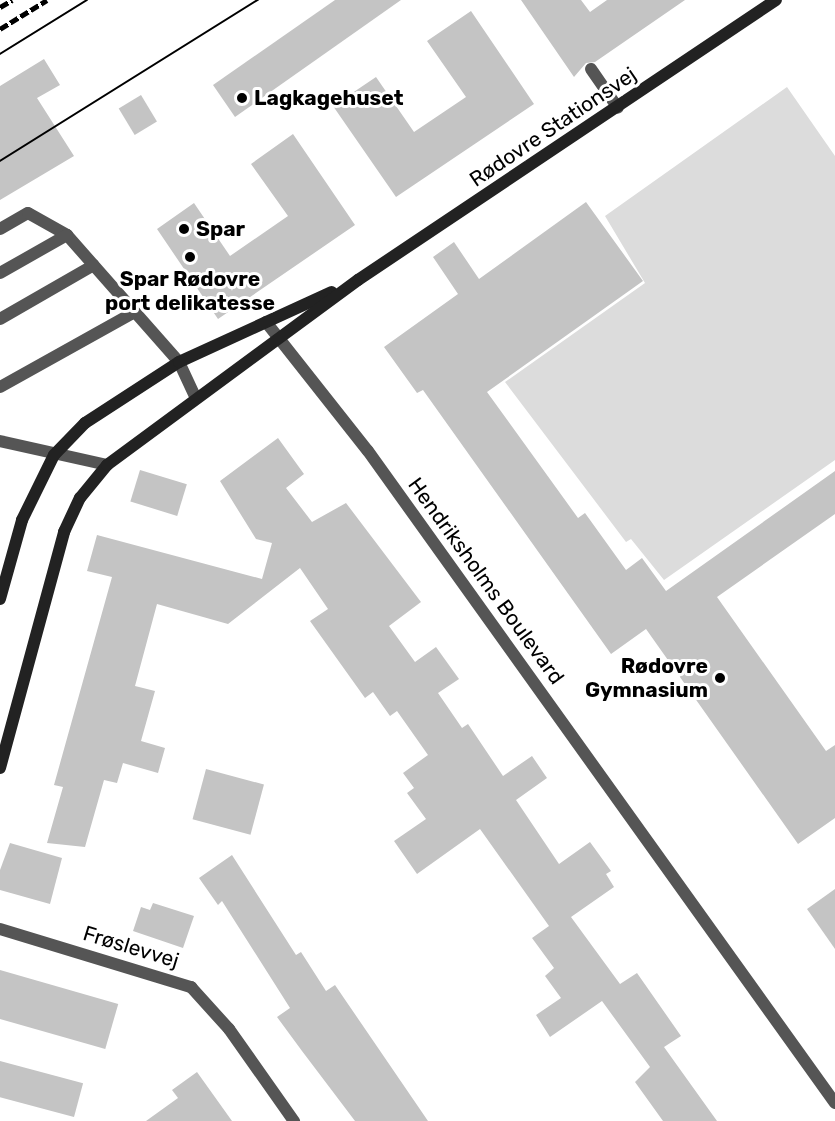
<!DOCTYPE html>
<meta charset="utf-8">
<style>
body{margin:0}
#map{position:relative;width:835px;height:1121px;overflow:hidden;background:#fff;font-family:Rubik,sans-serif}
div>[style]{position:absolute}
.green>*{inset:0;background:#dcdcdc}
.building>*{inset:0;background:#c4c4c4;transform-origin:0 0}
.lane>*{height:12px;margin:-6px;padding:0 6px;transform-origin:6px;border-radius:6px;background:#555}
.street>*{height:12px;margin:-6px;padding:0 6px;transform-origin:6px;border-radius:6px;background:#555}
.secondary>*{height:12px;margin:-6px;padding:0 6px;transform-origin:6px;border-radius:6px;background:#222}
.tram>*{height:1.5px;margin:-0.75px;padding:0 0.75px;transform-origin:0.75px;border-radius:0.75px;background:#000}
.rail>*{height:4.5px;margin-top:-2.25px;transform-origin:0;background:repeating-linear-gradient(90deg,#000 0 9px,transparent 0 12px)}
.dots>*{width:16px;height:16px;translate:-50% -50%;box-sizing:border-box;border:3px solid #fff;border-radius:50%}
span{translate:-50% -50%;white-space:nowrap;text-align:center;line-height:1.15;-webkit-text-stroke:6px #fff;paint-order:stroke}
.poi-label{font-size:21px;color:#000;font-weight:700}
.left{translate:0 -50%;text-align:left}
.right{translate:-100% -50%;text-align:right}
.street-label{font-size:21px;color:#000}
</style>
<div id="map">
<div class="green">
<i style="clip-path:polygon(787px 87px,835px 156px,835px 460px,664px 580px,631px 539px,626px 542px,505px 382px,645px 283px,605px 216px)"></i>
</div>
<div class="building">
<i style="clip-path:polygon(335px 0,401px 0,235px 117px,213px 85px)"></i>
<i style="clip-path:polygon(521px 0,581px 0,590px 12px,607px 0,685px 0,595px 62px,586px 63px,574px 77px)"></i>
<i style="clip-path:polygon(471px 11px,534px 104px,396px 197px,333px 106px,376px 77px,414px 132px,466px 97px,427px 41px)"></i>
<i style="clip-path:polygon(44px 59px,60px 85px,37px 98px,74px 156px,0 200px,0 86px)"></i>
<i style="left:141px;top:95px;width:31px;height:26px;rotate:59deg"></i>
<i style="clip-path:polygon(293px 134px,355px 225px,218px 319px,157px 229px,194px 203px,230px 256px,288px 216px,251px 164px)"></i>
<i style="clip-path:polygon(586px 202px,643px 281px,487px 392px,578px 518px,585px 513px,626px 570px,642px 558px,666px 591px,835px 471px,835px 514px,717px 597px,826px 751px,835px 745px,835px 818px,798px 844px,646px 629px,611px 654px,423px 390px,417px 393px,384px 347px,458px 294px,433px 257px,454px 242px,479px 279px)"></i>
<i style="clip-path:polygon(278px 438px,304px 474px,286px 488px,312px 522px,346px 503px,421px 602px,389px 626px,415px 662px,436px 647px,459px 679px,438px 693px,462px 728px,468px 724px,503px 776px,532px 756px,547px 778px,516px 800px,559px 864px,590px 842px,611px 871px,606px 874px,614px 887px,571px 917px,620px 984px,637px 973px,681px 1036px,664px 1047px,717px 1121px,663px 1121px,635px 1082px,650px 1067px,602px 1001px,550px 1037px,536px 1015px,561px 998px,545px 976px,554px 968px,532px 938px,549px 926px,480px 829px,417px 874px,394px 841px,426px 819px,407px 793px,414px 788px,403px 773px,428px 755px,397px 711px,390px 716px,373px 692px,365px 698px,310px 621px,328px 609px,300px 568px,228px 624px,157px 604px,135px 686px,155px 691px,141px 741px,165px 748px,158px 773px,123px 763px,117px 783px,104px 780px,85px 847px,47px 843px,63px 787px,54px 785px,112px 577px,87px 571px,97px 535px,262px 579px,272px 543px,256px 539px,220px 481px)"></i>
<i style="left:140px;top:470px;width:49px;height:33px;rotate:17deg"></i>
<i style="left:206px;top:769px;width:60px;height:52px;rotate:15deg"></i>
<i style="clip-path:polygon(10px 843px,62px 858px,50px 904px,0 890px,0 870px)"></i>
<i style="clip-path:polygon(232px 855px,296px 955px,301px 952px,326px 991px,335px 985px,428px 1121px,355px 1121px,302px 1051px,277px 1017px,290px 1008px,222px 901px,218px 905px,199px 878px)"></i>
<i style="clip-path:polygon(835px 889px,835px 949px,807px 909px)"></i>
<i style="clip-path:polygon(153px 903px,194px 916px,183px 948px,133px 931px,141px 907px,150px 910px)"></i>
<i style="left:0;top:970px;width:123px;height:47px;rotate:16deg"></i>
<i style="left:0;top:1061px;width:86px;height:35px;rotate:15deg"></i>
<i style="clip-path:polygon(197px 1072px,232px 1121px,146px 1121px,178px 1098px,172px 1090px)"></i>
</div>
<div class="lane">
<i style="left:591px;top:69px;width:47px;rotate:55.3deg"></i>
<i style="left:0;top:229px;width:32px;rotate:-30deg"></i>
<i style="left:28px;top:213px;width:45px;rotate:29.4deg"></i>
<i style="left:67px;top:235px;width:169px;rotate:48.6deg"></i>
<i style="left:179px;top:362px;width:38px;rotate:65deg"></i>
<i style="left:0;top:273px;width:77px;rotate:-29.6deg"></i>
<i style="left:0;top:319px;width:108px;rotate:-29.9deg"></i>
<i style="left:0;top:387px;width:150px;rotate:-29.1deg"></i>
</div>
<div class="street">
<i style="left:266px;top:322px;width:164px;rotate:51.7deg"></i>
<i style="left:368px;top:451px;width:802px;rotate:54.39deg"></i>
<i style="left:0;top:441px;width:110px;rotate:12.6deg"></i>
<i style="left:0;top:929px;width:200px;rotate:16.9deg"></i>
<i style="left:191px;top:987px;width:57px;rotate:47.9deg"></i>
<i style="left:229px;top:1029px;width:113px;rotate:54.8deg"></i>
</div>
<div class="secondary">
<i style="left:0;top:599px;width:82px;rotate:-74.4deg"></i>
<i style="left:22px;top:520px;width:72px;rotate:-63.8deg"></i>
<i style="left:54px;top:455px;width:45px;rotate:-45.9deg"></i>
<i style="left:85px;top:423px;width:112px;rotate:-33deg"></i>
<i style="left:179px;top:362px;width:168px;rotate:-24.6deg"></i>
<i style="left:0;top:768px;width:245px;rotate:-74.8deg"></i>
<i style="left:64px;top:532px;width:38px;rotate:-65deg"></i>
<i style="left:80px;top:498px;width:43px;rotate:-50.7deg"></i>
<i style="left:107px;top:465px;width:312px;rotate:-36.4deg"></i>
<i style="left:358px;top:280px;width:503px;rotate:-33.82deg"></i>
</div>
<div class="tram">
<i style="left:0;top:54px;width:102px;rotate:-31.8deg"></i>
<i style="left:0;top:161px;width:304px;rotate:-32deg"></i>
</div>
<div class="rail">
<i style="left:0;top:7px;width:14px;rotate:-30deg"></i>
<i style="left:0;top:29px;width:55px;rotate:-31.7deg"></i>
</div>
<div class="dots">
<i style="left:242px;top:98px;background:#000"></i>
<i style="left:184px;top:229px;background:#000"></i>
<i style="left:190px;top:257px;background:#000"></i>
<i style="left:720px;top:678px;background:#000"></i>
</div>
<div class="poi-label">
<span class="left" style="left:254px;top:98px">Lagkagehuset</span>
<span class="left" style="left:196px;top:229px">Spar</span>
<span style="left:190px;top:291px">Spar Rødovre<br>port delikatesse</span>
<span class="right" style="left:708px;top:678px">Rødovre<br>Gymnasium</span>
</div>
<div class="street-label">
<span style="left:553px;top:127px;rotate:-34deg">Rødovre Stationsvej</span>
<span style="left:486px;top:581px;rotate:54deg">Hendriksholms Boulevard</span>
<span style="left:131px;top:947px;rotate:17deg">Frøslevvej</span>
</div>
</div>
